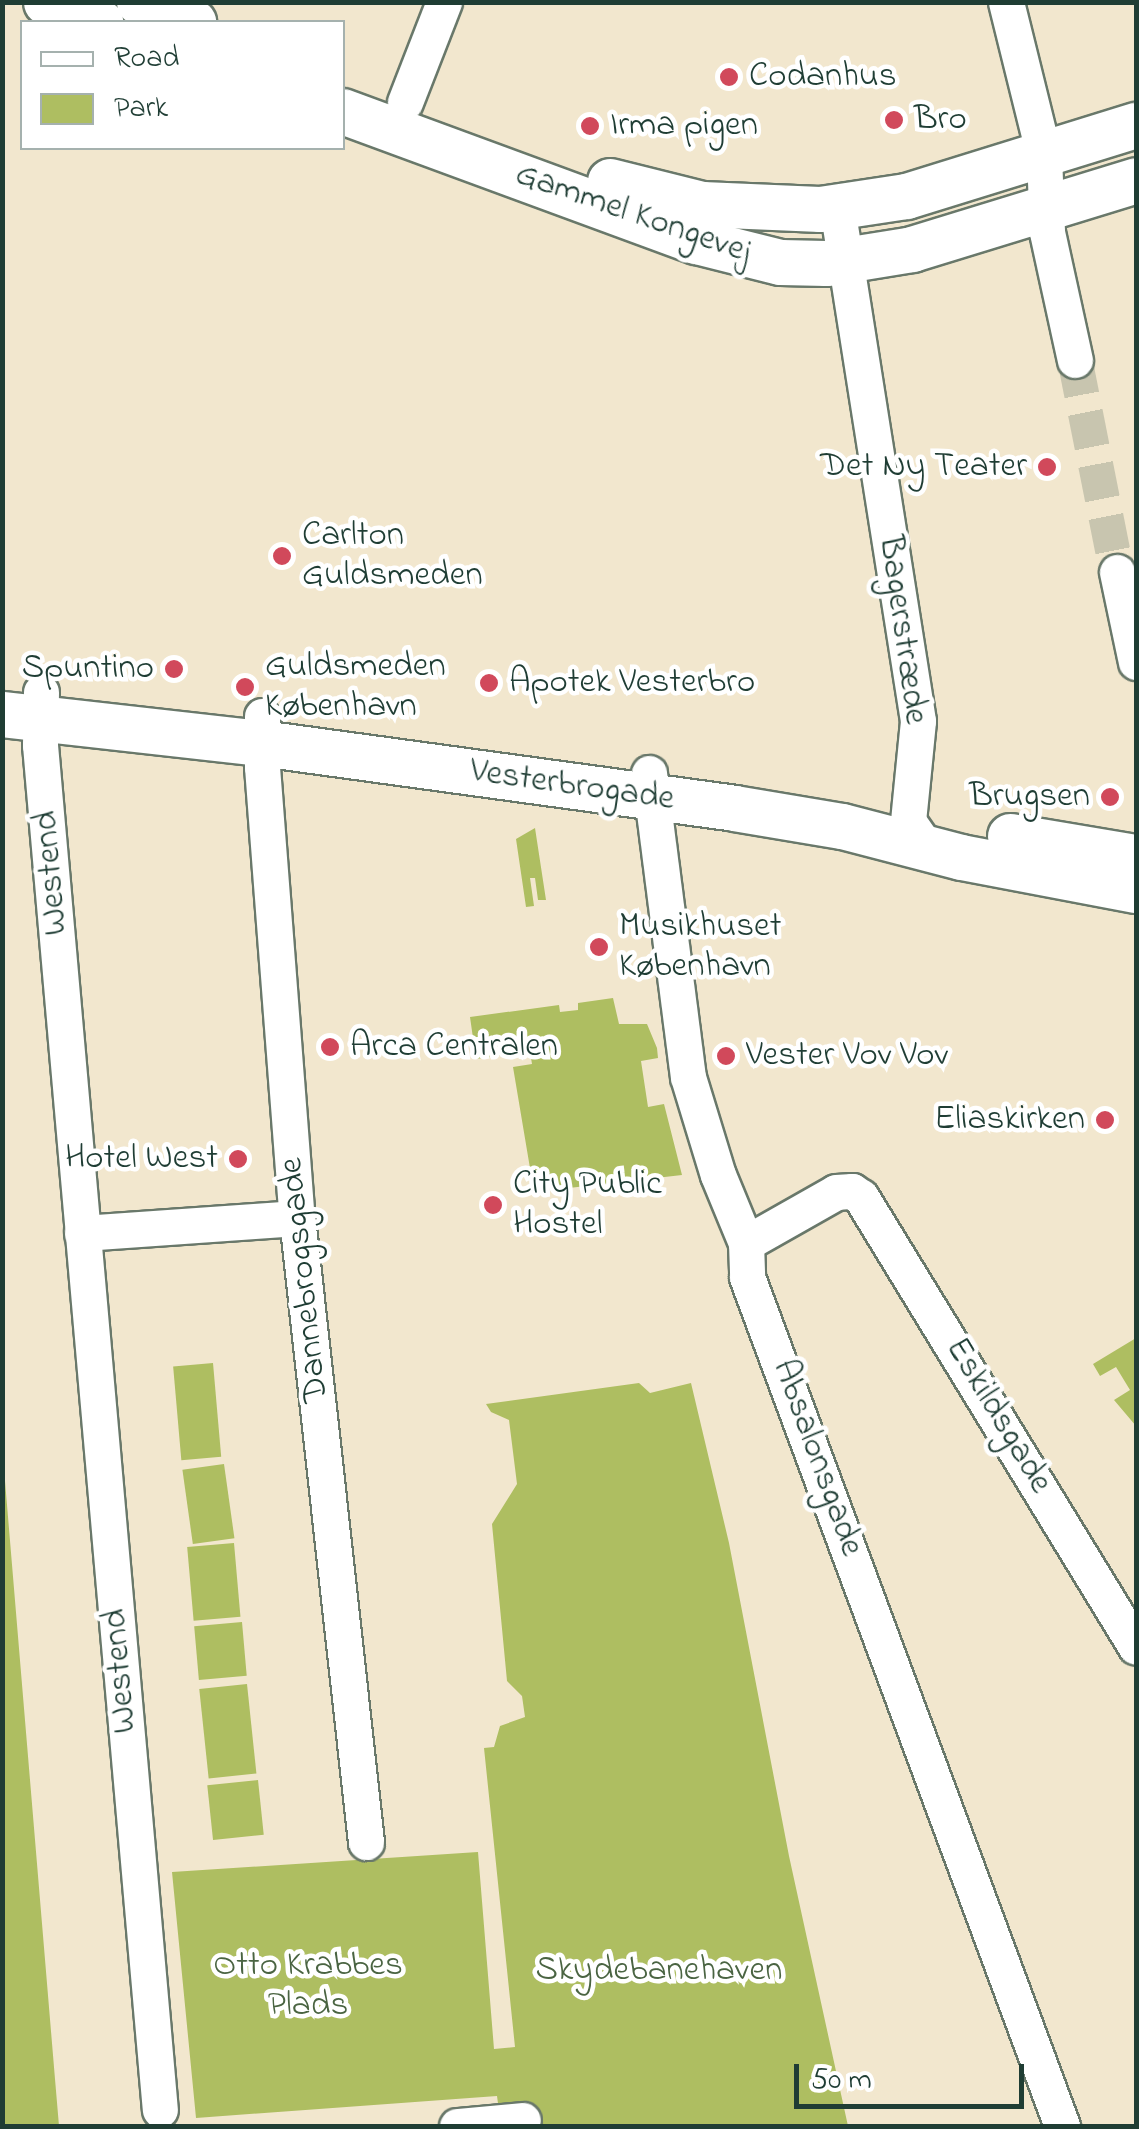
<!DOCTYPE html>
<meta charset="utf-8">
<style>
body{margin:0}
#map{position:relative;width:1139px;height:2129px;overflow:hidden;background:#f2e7ce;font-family:"Indie Flower",sans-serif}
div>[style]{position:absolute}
.green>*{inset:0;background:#aebe61;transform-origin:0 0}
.minor-tunnel>*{height:35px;margin-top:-17.5px;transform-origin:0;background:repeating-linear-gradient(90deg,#c8c5af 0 35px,transparent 0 53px)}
.roads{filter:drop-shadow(2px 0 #69786a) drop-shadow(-2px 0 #69786a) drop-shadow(0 2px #69786a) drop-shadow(0 -2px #69786a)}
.minor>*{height:35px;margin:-17.5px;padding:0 17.5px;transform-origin:17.5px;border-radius:17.5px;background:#fff}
.tertiary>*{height:45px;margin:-22.5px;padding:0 22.5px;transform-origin:22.5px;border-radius:22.5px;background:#fff}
.dots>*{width:28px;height:28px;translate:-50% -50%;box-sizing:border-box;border:5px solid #fff;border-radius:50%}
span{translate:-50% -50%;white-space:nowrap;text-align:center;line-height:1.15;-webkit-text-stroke:9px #fff;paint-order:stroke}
.poi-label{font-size:35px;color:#1f3d34}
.left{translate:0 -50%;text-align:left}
.right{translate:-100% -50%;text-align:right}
.street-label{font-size:35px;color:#1f3d34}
.park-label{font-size:35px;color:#4a6442}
.frame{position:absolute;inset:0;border:5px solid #1f3d34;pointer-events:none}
.legend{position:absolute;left:20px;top:20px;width:325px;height:130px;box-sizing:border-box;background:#fff;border:2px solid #a5b1ae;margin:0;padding:12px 18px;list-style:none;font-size:30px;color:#1f3d34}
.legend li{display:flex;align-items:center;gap:20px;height:50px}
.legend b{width:50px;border:2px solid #a5b1ae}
.scale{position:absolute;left:794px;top:2064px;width:230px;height:45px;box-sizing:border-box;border:5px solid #1f3d34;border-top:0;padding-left:12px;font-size:30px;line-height:35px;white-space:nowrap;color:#1f3d34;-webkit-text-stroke:8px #fff;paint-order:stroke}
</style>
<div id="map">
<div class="green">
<i style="clip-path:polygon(535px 828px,546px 900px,538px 900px,535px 878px,530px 878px,534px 906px,526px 907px,516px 839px)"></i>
<i style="clip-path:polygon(613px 998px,619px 1024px,647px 1024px,657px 1048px,658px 1058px,641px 1061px,648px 1107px,664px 1104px,682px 1175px,534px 1192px,513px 1067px,532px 1064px,530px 1052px,476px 1059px,470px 1017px,559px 1005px,560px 1012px,578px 1010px,578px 1003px)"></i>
<i style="clip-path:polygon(1136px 1338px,1136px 1426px,1114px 1400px,1130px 1390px,1116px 1367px,1100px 1376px,1093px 1364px)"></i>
<i style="left:213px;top:1363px;width:94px;height:40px;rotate:85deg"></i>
<i style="clip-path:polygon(639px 1383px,650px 1393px,691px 1383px,729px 1543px,789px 1856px,848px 2126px,524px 2126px,499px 2111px,497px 2096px,196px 2118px,172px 1872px,478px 1852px,494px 2049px,515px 2047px,484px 1748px,494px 1747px,500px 1726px,525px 1717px,522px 1696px,507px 1681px,492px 1524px,517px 1484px,509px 1420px,491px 1412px,486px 1404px)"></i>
<i style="clip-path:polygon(2px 1445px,55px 2079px,59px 2126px,3px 2126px)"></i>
<i style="left:224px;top:1464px;width:75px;height:42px;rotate:82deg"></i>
<i style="left:234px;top:1543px;width:74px;height:47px;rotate:85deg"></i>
<i style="left:242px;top:1622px;width:54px;height:48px;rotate:85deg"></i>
<i style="left:247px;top:1684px;width:90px;height:48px;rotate:84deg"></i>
<i style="left:258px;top:1780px;width:55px;height:51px;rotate:84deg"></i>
</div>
<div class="minor-tunnel">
<i style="left:1075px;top:360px;width:216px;rotate:78.8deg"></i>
</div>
<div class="roads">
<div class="minor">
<i style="left:1006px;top:2px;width:158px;rotate:76.1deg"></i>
<i style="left:1044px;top:155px;width:77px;rotate:87.8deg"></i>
<i style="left:1047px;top:232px;width:131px;rotate:77.7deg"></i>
<i style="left:405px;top:102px;width:107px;rotate:-68.7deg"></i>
<i style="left:837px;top:207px;width:520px;rotate:81.04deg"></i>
<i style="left:918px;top:721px;width:100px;rotate:95.7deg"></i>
<i style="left:908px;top:821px;width:33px;rotate:55deg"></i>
<i style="left:1117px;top:572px;width:92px;rotate:78.1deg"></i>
<i style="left:41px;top:692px;width:53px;rotate:91.1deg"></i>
<i style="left:40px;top:745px;width:1370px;rotate:84.98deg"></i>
<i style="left:262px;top:716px;width:51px;rotate:90deg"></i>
<i style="left:262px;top:767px;width:452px;rotate:85.6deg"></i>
<i style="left:297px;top:1218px;width:628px;rotate:83.69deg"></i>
<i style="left:649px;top:773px;width:306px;rotate:82.7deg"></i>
<i style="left:688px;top:1077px;width:102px;rotate:73deg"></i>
<i style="left:718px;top:1175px;width:74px;rotate:67.6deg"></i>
<i style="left:746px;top:1243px;width:34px;rotate:88deg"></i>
<i style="left:747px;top:1277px;width:906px;rotate:69.64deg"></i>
<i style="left:82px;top:1233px;width:216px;rotate:-4deg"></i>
<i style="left:746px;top:1243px;width:103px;rotate:-29.5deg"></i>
<i style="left:836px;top:1192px;width:16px;rotate:-4deg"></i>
<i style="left:852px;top:1191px;width:11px;rotate:34deg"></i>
<i style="left:861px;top:1197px;width:527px;rotate:58.57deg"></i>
<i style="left:457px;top:2126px;width:66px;rotate:-5.2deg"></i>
</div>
<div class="tertiary">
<i style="left:46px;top:2px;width:58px;rotate:20.3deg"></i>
<i style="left:139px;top:2px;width:58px;rotate:20.3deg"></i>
<i style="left:342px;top:111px;width:377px;rotate:20.2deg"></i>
<i style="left:696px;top:241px;width:87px;rotate:14deg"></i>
<i style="left:780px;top:262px;width:46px;rotate:1.2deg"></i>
<i style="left:826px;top:263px;width:87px;rotate:-9.2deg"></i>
<i style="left:912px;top:249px;width:234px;rotate:-17.1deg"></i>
<i style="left:610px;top:181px;width:95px;rotate:14deg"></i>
<i style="left:702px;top:204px;width:118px;rotate:2.4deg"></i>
<i style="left:820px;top:209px;width:87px;rotate:-8.6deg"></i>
<i style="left:906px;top:196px;width:241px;rotate:-17.2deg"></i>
<i style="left:2px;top:714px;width:261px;rotate:6.4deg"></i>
<i style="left:261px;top:743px;width:477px;rotate:7.8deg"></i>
<i style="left:734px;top:808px;width:109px;rotate:9.5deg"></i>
<i style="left:842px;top:826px;width:123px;rotate:14.6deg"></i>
<i style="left:961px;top:857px;width:178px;rotate:10.7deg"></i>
<i style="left:1010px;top:836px;width:128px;rotate:9.5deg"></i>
</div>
</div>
<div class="dots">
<i style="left:729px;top:77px;background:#d1495b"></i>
<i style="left:894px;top:120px;background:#d1495b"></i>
<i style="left:590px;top:126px;background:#d1495b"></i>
<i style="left:1047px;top:467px;background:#d1495b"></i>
<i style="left:282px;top:556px;background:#d1495b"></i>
<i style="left:174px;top:669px;background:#d1495b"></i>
<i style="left:489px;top:683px;background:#d1495b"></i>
<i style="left:245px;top:687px;background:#d1495b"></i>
<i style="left:1110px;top:797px;background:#d1495b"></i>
<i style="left:599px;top:947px;background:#d1495b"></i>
<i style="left:330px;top:1047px;background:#d1495b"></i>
<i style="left:726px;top:1056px;background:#d1495b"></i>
<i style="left:1105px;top:1120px;background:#d1495b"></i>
<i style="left:238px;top:1159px;background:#d1495b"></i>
<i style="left:493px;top:1205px;background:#d1495b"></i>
</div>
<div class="poi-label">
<span class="left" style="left:749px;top:77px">Codanhus</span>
<span class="left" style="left:914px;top:120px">Bro</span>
<span class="left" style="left:610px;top:126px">Irma pigen</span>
<span class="right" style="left:1027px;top:467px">Det Ny Teater</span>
<span class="left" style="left:302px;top:556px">Carlton<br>Guldsmeden</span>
<span class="left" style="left:265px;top:687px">Guldsmeden<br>København</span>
<span class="right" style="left:154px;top:669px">Spuntino</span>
<span class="left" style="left:509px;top:683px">Apotek Vesterbro</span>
<span class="right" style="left:1090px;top:797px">Brugsen</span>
<span class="left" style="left:619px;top:947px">Musikhuset<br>København</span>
<span class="left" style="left:350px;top:1047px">Arca Centralen</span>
<span class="left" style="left:746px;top:1056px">Vester Vov Vov</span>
<span class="right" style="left:1085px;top:1120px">Eliaskirken</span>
<span class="right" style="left:218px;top:1159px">Hotel West</span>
<span class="left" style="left:513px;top:1205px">City Public<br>Hostel</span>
</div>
<div class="street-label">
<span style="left:633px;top:214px;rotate:19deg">Gammel Kongevej</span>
<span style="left:902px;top:630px;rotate:82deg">Bagerstræde</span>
<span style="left:572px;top:786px;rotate:8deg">Vesterbrogade</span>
<span style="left:52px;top:873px;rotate:-95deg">Westend</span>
<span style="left:305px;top:1280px;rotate:-96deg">Dannebrogsgade</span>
<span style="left:998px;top:1416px;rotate:59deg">Eskildsgade</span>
<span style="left:817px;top:1458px;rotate:70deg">Absalonsgade</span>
<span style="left:121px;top:1671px;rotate:-95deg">Westend</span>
</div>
<div class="park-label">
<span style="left:308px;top:1986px">Otto Krabbes<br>Plads</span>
<span style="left:659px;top:1971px">Skydebanehaven</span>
</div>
<div class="frame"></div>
<ul class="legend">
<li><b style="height:12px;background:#fff"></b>Road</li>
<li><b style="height:28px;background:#aebe61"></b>Park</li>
</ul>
<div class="scale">50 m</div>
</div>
